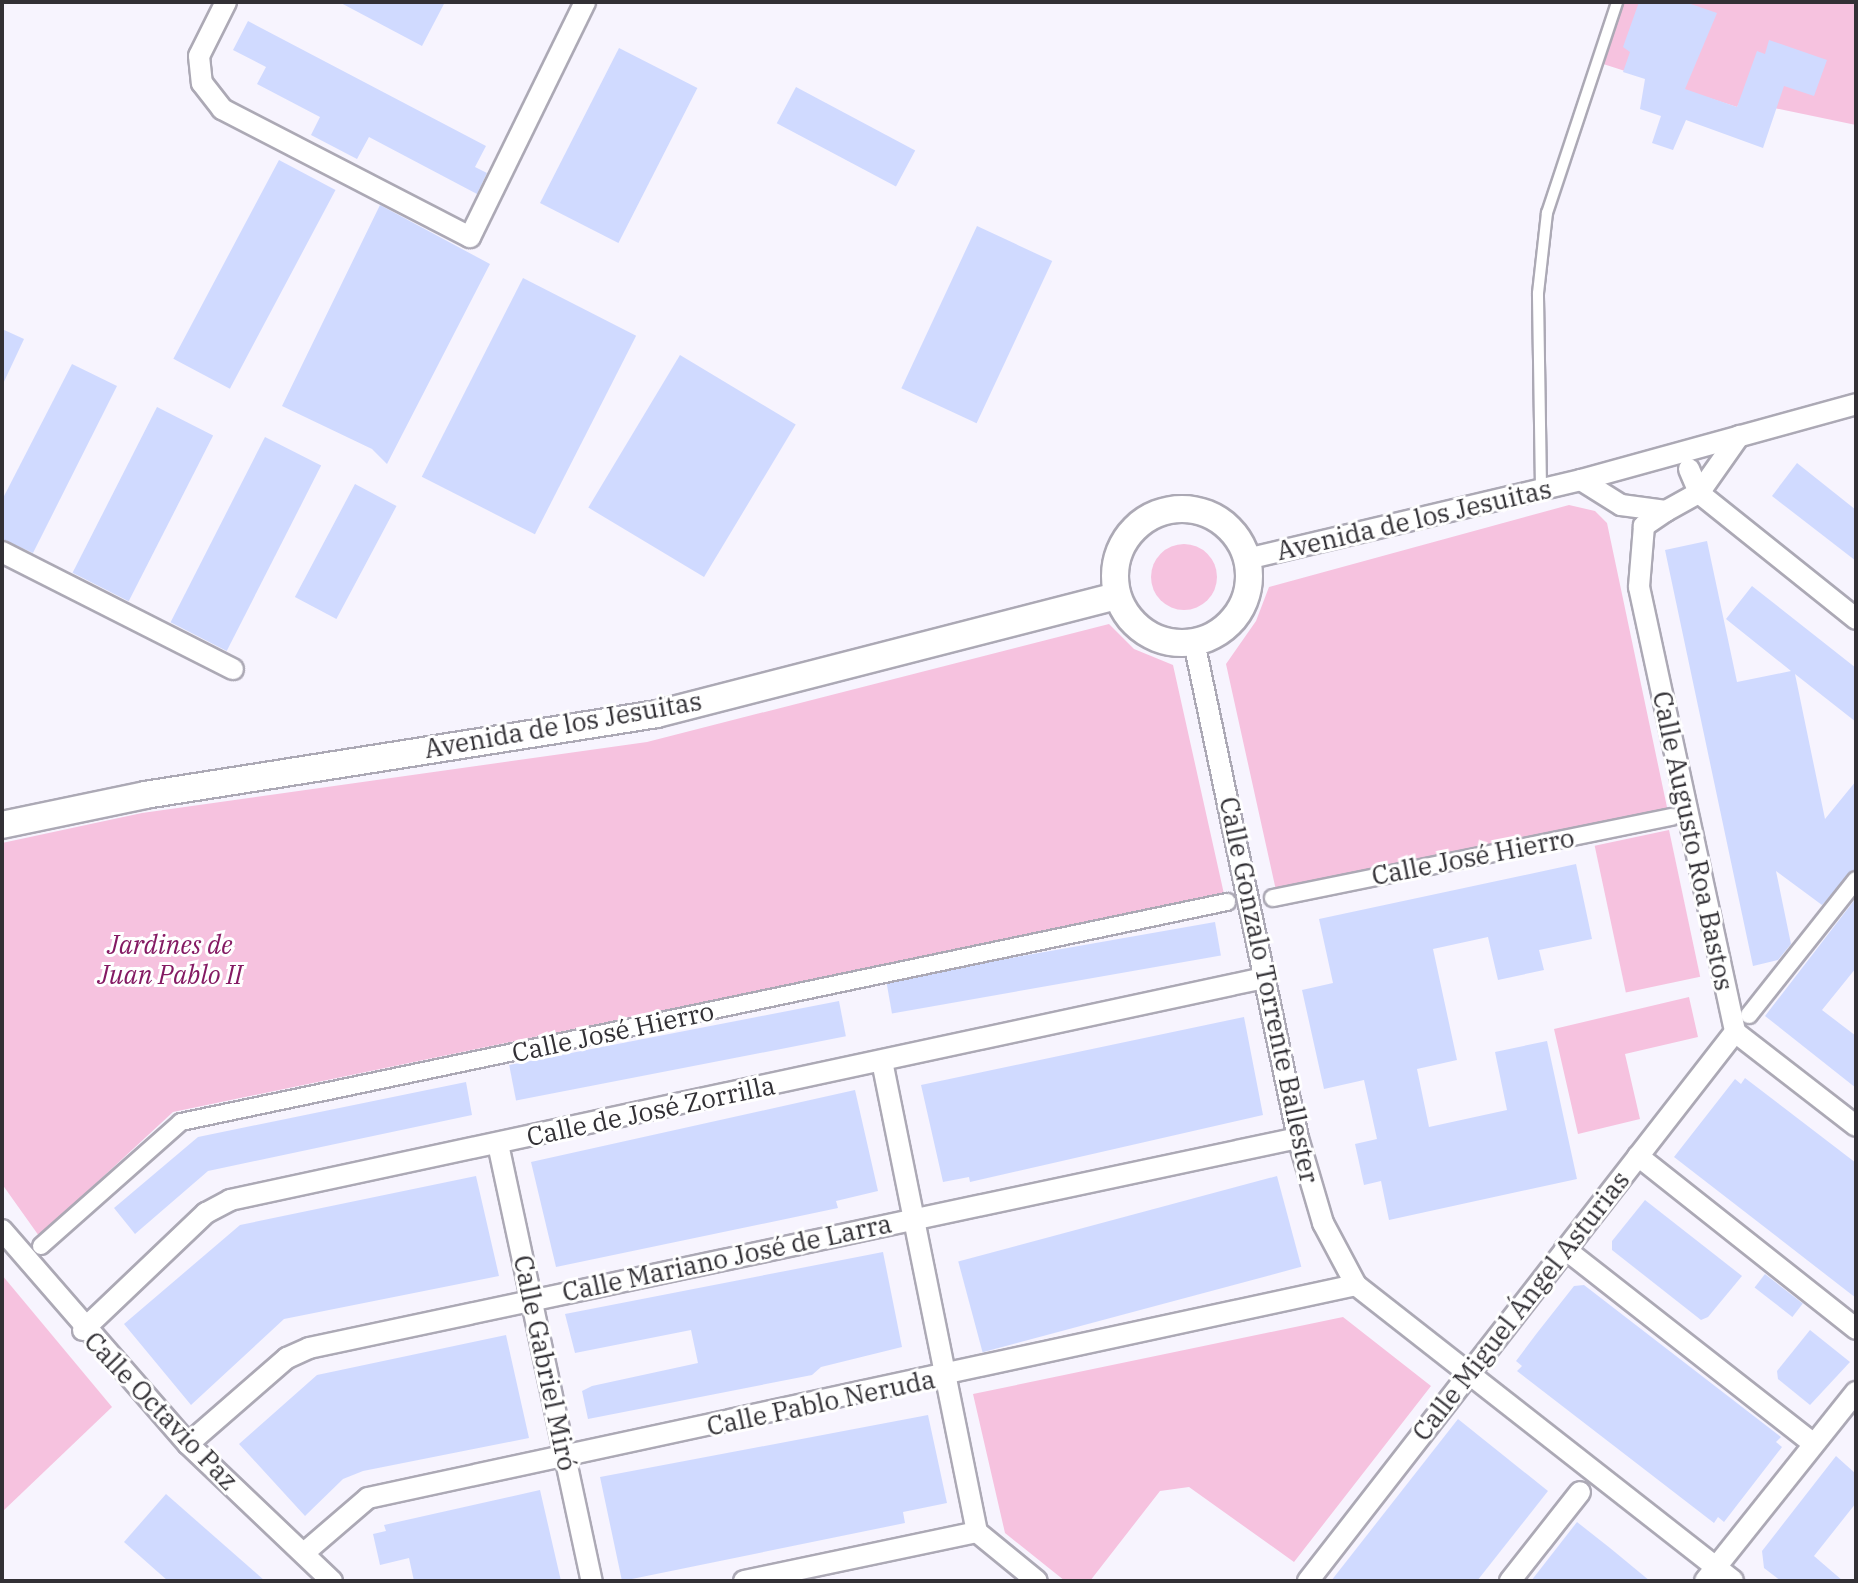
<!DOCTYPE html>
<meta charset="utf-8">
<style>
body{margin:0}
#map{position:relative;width:1858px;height:1583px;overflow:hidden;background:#f7f4fe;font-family:"IBM Plex Serif",serif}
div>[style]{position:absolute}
.green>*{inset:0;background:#f6c2df;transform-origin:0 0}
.round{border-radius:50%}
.building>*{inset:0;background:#d0daff;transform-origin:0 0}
.roads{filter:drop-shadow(2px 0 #aca9b5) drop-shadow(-2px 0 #aca9b5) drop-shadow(0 2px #aca9b5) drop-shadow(0 -2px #aca9b5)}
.service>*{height:10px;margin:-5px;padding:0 5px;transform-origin:5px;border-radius:5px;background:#fff}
.pedestrian>*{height:16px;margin:-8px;padding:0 8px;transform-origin:8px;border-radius:8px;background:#fff}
.minor>*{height:20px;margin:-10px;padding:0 10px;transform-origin:10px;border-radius:10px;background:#fff}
.tertiary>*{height:26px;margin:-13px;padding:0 13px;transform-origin:13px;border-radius:13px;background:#fff}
.tertiary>.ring{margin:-13px;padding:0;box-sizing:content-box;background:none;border:26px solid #fff;border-radius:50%}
span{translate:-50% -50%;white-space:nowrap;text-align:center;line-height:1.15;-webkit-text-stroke:6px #fff;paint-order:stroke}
.street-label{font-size:26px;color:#323035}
.park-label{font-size:26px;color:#841a63;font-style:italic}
.frame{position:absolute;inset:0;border:4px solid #323035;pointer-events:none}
</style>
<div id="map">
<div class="green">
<i style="clip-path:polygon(1617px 2px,1856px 2px,1856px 125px,1740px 101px,1737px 107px,1597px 62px)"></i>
<i style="clip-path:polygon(1569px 505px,1595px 511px,1607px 523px,1668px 812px,1277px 895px,1226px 664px,1256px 621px,1269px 587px)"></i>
<i class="round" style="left:1151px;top:544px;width:66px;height:66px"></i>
<i style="clip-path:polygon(1109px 624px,1134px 649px,1173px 665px,1224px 894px,173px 1112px,39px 1236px,2px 1184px,2px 843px,142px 813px,647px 742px)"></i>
<i style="left:1669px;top:830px;width:150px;height:76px;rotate:78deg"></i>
<i style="clip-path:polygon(1689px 997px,1698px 1037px,1625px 1054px,1640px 1119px,1578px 1134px,1554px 1029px)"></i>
<i style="clip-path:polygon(2px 1275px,112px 1407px,2px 1512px)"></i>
<i style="clip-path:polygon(1343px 1317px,1431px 1386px,1294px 1562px,1189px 1487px,1160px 1491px,1090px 1581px,1065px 1581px,1005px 1533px,973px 1394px)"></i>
</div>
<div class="building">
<i style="clip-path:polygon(339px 2px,445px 2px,422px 46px)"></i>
<i style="clip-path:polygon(1639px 2px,1685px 2px,1717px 13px,1685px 89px,1737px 107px,1757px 51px,1765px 54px,1769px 40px,1827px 60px,1814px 96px,1784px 86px,1763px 148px,1686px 120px,1673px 150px,1652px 143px,1661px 116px,1640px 109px,1645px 79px,1623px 72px,1630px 52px,1623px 47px)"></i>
<i style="clip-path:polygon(248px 21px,486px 146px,475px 167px,487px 173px,477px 194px,369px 137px,357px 159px,311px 135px,320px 117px,257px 84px,266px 67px,233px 50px)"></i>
<i style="left:619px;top:48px;width:88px;height:174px;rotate:27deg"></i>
<i style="left:796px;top:87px;width:135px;height:41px;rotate:28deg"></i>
<i style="left:279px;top:160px;width:64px;height:225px;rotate:28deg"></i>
<i style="clip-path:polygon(380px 205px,490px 264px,387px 464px,372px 449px,282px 406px)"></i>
<i style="left:977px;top:226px;width:83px;height:179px;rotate:25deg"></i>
<i style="left:523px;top:278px;width:127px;height:223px;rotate:27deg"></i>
<i style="clip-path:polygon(2px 329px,24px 339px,2px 386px)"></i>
<i style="left:680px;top:355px;width:135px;height:178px;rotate:31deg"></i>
<i style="clip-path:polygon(72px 364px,117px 386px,33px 553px,2px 539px,2px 500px)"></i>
<i style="left:157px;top:407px;width:63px;height:186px;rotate:27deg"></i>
<i style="left:265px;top:437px;width:63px;height:208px;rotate:27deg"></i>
<i style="clip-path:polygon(1797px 463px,1856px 510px,1856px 561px,1772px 496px)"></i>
<i style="left:355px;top:484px;width:47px;height:128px;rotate:28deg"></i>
<i style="clip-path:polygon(1707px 541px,1737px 682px,1791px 671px,1726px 619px,1752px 586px,1856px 668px,1856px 722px,1795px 674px,1825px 819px,1856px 781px,1856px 869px,1822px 905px,1776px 871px,1791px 944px,1778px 960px,1753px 966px,1665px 550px)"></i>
<i style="clip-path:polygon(1576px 864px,1592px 939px,1539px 950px,1544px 970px,1498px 980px,1488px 937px,1433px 949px,1457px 1060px,1417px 1069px,1429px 1127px,1507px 1110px,1495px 1052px,1547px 1041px,1577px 1179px,1389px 1220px,1381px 1181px,1364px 1185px,1355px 1144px,1377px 1139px,1364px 1080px,1324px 1089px,1302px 990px,1333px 983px,1319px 919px)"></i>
<i style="clip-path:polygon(1856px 898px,1856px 968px,1822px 1010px,1856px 1036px,1856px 1088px,1765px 1016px)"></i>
<i style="left:1215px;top:922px;width:34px;height:334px;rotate:80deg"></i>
<i style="left:839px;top:1001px;width:36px;height:336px;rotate:79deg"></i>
<i style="clip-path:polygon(1244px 1017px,1263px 1115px,970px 1182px,969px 1177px,943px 1182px,921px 1085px)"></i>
<i style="clip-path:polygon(1745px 1078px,1856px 1163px,1856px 1298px,1674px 1157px,1735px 1079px,1741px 1084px)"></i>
<i style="clip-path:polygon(466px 1082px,472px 1115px,208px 1171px,135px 1234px,114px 1208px,198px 1137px)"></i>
<i style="clip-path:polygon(855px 1090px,878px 1191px,836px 1201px,838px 1208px,556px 1267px,531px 1162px)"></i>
<i style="clip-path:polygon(476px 1176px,499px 1276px,284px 1319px,191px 1405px,124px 1324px,240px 1225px)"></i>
<i style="left:1277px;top:1176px;width:94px;height:330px;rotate:75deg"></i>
<i style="clip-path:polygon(1645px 1200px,1742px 1276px,1708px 1317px,1701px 1320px,1612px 1250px,1612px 1241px)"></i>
<i style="clip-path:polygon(883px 1252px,902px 1347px,821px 1367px,812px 1375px,588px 1419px,582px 1391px,592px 1386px,698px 1363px,691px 1330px,575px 1353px,565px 1314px)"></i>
<i style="left:1765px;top:1274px;width:48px;height:17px;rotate:38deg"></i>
<i style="clip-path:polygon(1584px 1285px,1781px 1437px,1776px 1442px,1782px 1447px,1724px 1522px,1718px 1517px,1714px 1523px,1517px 1371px,1522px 1366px,1516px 1361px,1537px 1333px,1574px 1286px)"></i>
<i style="clip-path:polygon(1810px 1330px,1850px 1362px,1810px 1405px,1778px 1379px,1777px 1371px)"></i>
<i style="clip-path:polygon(506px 1335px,529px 1438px,363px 1471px,343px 1479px,305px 1516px,239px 1444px,317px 1375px)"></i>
<i style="clip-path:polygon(928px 1415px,947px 1503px,903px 1512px,905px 1523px,622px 1581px,600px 1477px)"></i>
<i style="clip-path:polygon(1458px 1419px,1548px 1491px,1477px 1581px,1331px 1581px)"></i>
<i style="clip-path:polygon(1836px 1456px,1856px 1474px,1856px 1503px,1814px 1556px,1843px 1581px,1781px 1581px,1764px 1568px,1762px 1551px)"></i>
<i style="clip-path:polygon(540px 1490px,561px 1581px,414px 1581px,409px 1558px,380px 1565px,373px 1534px,386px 1531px,384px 1525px)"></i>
<i style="clip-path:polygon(166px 1494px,265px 1581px,168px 1581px,124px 1542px)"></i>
<i style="clip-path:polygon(1577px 1522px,1610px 1548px,1650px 1581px,1531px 1581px)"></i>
</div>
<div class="roads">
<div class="service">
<i style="left:1541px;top:488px;width:195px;rotate:-90.9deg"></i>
<i style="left:1538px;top:293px;width:81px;rotate:-83.6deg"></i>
<i style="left:1547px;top:213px;width:222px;rotate:-71.6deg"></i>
</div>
<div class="pedestrian">
<i style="left:1273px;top:898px;width:407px;rotate:-11.5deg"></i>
<i style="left:1749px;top:1015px;width:172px;rotate:-51.6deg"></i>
<i style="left:41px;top:1246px;width:187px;rotate:-41.5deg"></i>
<i style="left:181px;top:1122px;width:1069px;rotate:-11.88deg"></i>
</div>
<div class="minor">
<i style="left:226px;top:2px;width:60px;rotate:116.6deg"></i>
<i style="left:199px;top:56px;width:27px;rotate:84deg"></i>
<i style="left:202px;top:83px;width:33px;rotate:52deg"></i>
<i style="left:222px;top:109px;width:279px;rotate:27.3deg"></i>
<i style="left:470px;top:237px;width:262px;rotate:-63.9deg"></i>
<i style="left:1689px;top:469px;width:26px;rotate:67deg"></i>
<i style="left:1699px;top:493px;width:201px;rotate:38.7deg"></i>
<i style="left:1581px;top:480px;width:47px;rotate:32deg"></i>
<i style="left:1621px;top:505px;width:45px;rotate:7.6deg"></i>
<i style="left:1666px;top:511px;width:38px;rotate:-29deg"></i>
<i style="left:1699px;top:493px;width:70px;rotate:-54.9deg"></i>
<i style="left:1666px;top:511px;width:27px;rotate:146deg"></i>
<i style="left:1644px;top:526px;width:61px;rotate:94.7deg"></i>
<i style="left:1639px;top:587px;width:455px;rotate:77.8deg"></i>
<i style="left:1735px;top:1032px;width:153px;rotate:37.8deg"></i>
<i style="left:2px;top:552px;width:259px;rotate:26.9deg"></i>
<i style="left:1247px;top:559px;width:343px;rotate:-13.3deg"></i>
<i style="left:1581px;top:480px;width:285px;rotate:-15.4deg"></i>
<i style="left:1194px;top:642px;width:507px;rotate:78.16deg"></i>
<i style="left:1298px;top:1138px;width:89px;rotate:73.6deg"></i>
<i style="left:1323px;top:1223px;width:70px;rotate:62deg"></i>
<i style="left:1356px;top:1285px;width:479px;rotate:38.1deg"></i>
<i style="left:882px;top:1061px;width:480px;rotate:78.6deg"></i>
<i style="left:977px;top:1532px;width:77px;rotate:39.2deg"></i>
<i style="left:498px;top:1144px;width:447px;rotate:77.9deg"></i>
<i style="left:1638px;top:1156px;width:278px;rotate:38.4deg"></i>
<i style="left:2px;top:1230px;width:284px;rotate:49deg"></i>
<i style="left:188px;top:1444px;width:199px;rotate:43.6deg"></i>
<i style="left:1565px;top:1249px;width:316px;rotate:38.1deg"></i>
<i style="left:83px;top:1330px;width:170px;rotate:-43.6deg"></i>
<i style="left:206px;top:1213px;width:27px;rotate:-28deg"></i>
<i style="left:230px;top:1200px;width:1058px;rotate:-12.12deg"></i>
<i style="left:188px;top:1444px;width:131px;rotate:-41deg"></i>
<i style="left:287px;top:1358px;width:24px;rotate:-24deg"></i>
<i style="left:309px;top:1348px;width:1011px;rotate:-11.99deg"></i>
<i style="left:304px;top:1553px;width:84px;rotate:-40.7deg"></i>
<i style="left:368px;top:1498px;width:1011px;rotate:-12.17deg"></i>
<i style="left:744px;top:1581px;width:238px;rotate:-11.9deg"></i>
<i style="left:1308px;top:1581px;width:696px;rotate:-52.13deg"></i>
<i style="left:1510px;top:1581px;width:113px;rotate:-51.8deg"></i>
<i style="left:1705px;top:1581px;width:242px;rotate:-51.4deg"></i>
</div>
<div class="tertiary">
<i class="ring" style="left:1115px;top:509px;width:108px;height:108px"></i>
<i style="left:2px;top:825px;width:146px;rotate:-11.8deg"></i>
<i style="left:145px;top:795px;width:518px;rotate:-8.99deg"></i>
<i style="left:657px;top:714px;width:475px;rotate:-14.4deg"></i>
</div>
</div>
<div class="street-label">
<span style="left:1414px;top:520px;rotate:-13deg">Avenida de los Jesuitas</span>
<span style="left:563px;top:725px;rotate:-10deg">Avenida de los Jesuitas</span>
<span style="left:1693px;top:841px;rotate:78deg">Calle Augusto Roa Bastos</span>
<span style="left:1473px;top:857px;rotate:-11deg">Calle José Hierro</span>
<span style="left:1269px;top:990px;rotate:78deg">Calle Gonzalo Torrente Ballester</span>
<span style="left:613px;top:1032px;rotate:-12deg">Calle José Hierro</span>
<span style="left:651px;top:1111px;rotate:-12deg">Calle de José Zorrilla</span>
<span style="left:727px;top:1258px;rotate:-12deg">Calle Mariano José de Larra</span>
<span style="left:1521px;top:1306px;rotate:-52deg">Calle Miguel Ángel Asturias</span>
<span style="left:545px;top:1363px;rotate:78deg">Calle Gabriel Miró</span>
<span style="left:821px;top:1403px;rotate:-12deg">Calle Pablo Neruda</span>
<span style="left:161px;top:1411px;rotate:46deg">Calle Octavio Paz</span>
</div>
<div class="park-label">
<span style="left:170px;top:960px">Jardines de<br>Juan Pablo II</span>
</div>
<div class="frame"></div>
</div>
